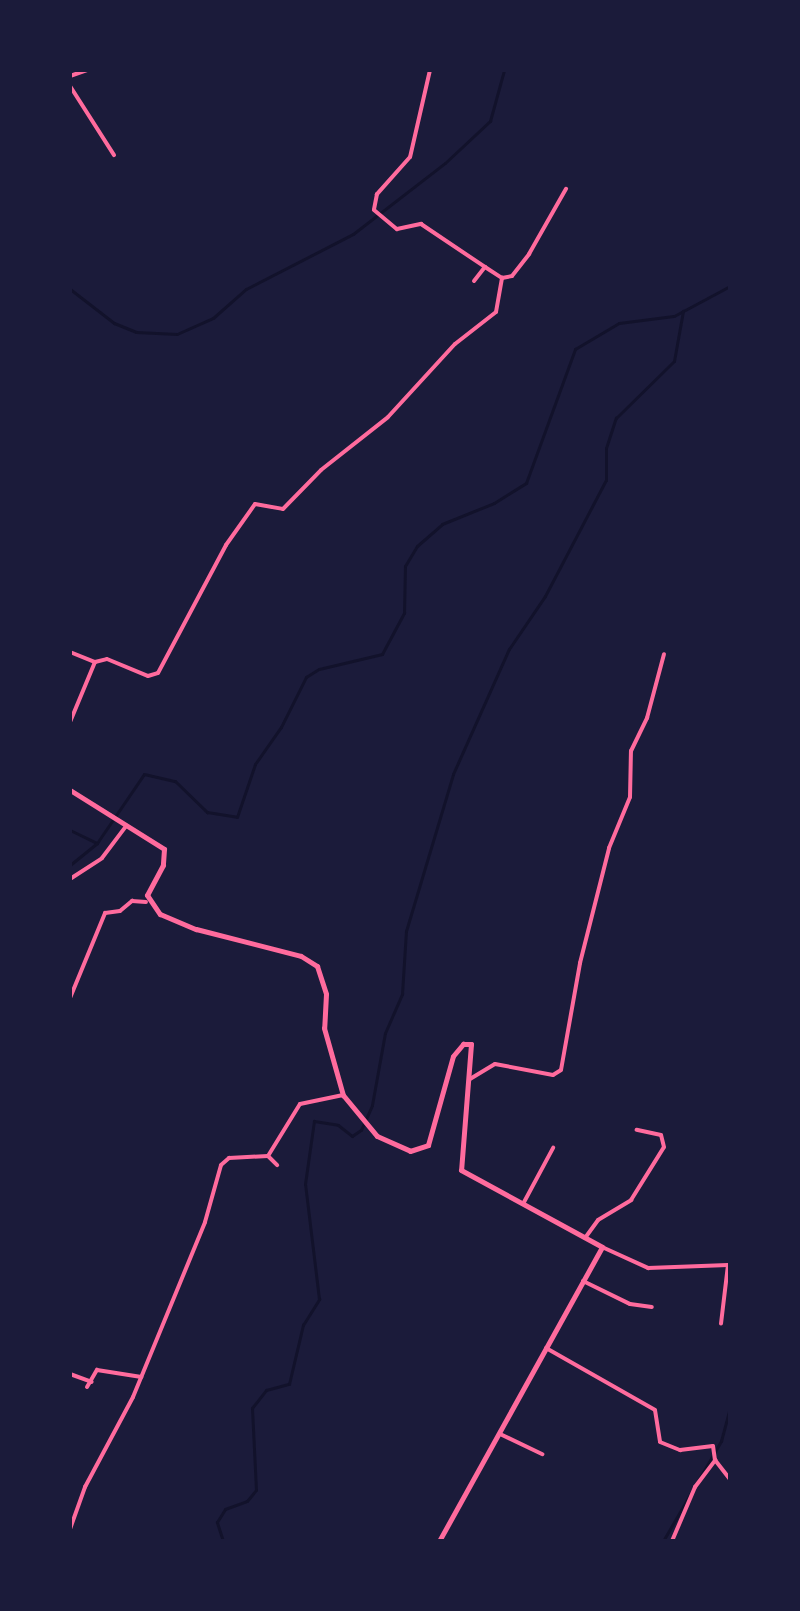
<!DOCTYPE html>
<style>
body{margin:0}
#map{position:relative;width:800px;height:1611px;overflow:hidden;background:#1b1b3a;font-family:Signika,sans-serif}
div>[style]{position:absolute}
.stream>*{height:3px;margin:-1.5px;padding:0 1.5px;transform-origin:1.5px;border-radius:1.5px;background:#12122b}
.minor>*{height:4px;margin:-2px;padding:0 2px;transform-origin:2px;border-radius:2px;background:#ff6b9d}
.tertiary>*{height:5px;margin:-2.5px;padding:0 2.5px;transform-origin:2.5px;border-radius:2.5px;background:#ff6b9d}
span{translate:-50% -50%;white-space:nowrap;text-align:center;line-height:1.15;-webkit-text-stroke:6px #1b1b3a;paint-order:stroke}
.frame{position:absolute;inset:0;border:72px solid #1b1b3a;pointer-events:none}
</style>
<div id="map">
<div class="stream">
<i style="left:70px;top:289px;width:56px;rotate:37.7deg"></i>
<i style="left:114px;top:323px;width:24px;rotate:22deg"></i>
<i style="left:136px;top:332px;width:41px;rotate:2.8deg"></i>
<i style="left:177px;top:334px;width:39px;rotate:-24deg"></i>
<i style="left:213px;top:318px;width:44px;rotate:-41.3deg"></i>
<i style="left:246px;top:289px;width:120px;rotate:-27.2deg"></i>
<i style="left:353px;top:234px;width:116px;rotate:-37.7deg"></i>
<i style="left:445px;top:163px;width:62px;rotate:-43deg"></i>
<i style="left:490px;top:121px;width:53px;rotate:-74.6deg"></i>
<i style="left:70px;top:830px;width:30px;rotate:26deg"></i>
<i style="left:97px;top:843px;width:83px;rotate:-55.7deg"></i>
<i style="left:144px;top:774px;width:32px;rotate:13deg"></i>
<i style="left:175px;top:781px;width:45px;rotate:44.1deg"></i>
<i style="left:207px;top:812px;width:30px;rotate:9deg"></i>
<i style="left:237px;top:817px;width:56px;rotate:-71.2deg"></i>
<i style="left:255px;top:764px;width:45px;rotate:-54.9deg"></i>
<i style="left:281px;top:727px;width:56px;rotate:-63.4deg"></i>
<i style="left:306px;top:677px;width:15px;rotate:-32deg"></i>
<i style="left:319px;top:669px;width:65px;rotate:-13.4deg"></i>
<i style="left:382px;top:654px;width:47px;rotate:-61.8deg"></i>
<i style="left:404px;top:613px;width:47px;rotate:-88.8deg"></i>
<i style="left:405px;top:566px;width:23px;rotate:-59deg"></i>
<i style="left:417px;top:546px;width:33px;rotate:-41deg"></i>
<i style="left:442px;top:524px;width:56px;rotate:-22deg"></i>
<i style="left:494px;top:503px;width:38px;rotate:-32deg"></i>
<i style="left:526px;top:483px;width:143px;rotate:-69.9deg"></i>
<i style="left:575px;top:349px;width:51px;rotate:-30.6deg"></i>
<i style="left:619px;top:323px;width:55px;rotate:-7.3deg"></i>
<i style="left:674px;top:316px;width:64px;rotate:-28.2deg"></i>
<i style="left:70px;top:865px;width:35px;rotate:-39deg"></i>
<i style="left:223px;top:1541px;width:20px;rotate:-108deg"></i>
<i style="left:217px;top:1522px;width:15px;rotate:-58deg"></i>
<i style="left:225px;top:1509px;width:23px;rotate:-20deg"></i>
<i style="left:247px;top:1501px;width:14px;rotate:-51deg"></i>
<i style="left:256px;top:1490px;width:82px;rotate:-92.8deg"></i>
<i style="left:252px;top:1408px;width:23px;rotate:-52deg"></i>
<i style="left:266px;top:1390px;width:24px;rotate:-15deg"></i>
<i style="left:289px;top:1384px;width:61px;rotate:-76.7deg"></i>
<i style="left:303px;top:1325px;width:31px;rotate:-58deg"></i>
<i style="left:319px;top:1299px;width:116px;rotate:-96.9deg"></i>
<i style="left:305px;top:1184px;width:64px;rotate:-81.9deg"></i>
<i style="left:314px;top:1121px;width:24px;rotate:9deg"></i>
<i style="left:338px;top:1125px;width:18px;rotate:38deg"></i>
<i style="left:352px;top:1136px;width:11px;rotate:-34deg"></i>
<i style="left:361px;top:1130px;width:27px;rotate:-66deg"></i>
<i style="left:372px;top:1105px;width:73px;rotate:-79.8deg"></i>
<i style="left:385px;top:1033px;width:43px;rotate:-66.4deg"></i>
<i style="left:402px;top:994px;width:63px;rotate:-86.4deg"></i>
<i style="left:406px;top:931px;width:164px;rotate:-73.3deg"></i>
<i style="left:453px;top:774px;width:137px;rotate:-65.9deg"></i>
<i style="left:509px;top:649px;width:64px;rotate:-55.8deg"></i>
<i style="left:545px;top:596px;width:131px;rotate:-62.3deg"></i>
<i style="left:606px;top:480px;width:32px;rotate:-90deg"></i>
<i style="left:606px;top:448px;width:32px;rotate:-72deg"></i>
<i style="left:616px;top:418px;width:81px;rotate:-44.5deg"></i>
<i style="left:674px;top:361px;width:51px;rotate:-79.8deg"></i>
<i style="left:663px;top:1541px;width:116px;rotate:-59.9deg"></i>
<i style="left:721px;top:1441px;width:34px;rotate:-75deg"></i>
</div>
<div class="minor">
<i style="left:430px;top:70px;width:89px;rotate:102.9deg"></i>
<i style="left:410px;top:157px;width:50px;rotate:131.7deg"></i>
<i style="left:377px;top:194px;width:16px;rotate:101deg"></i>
<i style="left:374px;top:210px;width:30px;rotate:40deg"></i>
<i style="left:397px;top:229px;width:25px;rotate:-12deg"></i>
<i style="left:421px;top:224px;width:77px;rotate:33.9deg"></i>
<i style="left:70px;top:76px;width:18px;rotate:-19deg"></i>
<i style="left:70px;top:86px;width:82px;rotate:57.5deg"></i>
<i style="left:474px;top:281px;width:18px;rotate:-52deg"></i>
<i style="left:485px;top:267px;width:20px;rotate:33deg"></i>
<i style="left:70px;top:652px;width:27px;rotate:22deg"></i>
<i style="left:70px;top:722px;width:65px;rotate:-67.4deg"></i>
<i style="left:95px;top:662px;width:12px;rotate:-14deg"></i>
<i style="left:107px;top:659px;width:44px;rotate:22.5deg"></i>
<i style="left:148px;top:676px;width:10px;rotate:-17deg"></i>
<i style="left:158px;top:673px;width:145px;rotate:-62deg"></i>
<i style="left:226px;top:545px;width:50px;rotate:-54.7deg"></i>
<i style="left:255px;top:504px;width:28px;rotate:10deg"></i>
<i style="left:283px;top:509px;width:54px;rotate:-45.7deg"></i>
<i style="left:321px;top:470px;width:85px;rotate:-38.3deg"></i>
<i style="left:388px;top:417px;width:99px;rotate:-47.5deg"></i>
<i style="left:455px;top:344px;width:52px;rotate:-38deg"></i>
<i style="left:496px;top:312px;width:35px;rotate:-80deg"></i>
<i style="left:502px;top:278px;width:10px;rotate:-11deg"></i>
<i style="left:512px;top:276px;width:28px;rotate:-52deg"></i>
<i style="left:529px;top:254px;width:75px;rotate:-60.4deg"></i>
<i style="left:70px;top:879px;width:38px;rotate:-33deg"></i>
<i style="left:102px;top:858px;width:39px;rotate:-53deg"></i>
<i style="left:70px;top:998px;width:92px;rotate:-67.6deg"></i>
<i style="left:105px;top:913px;width:15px;rotate:-8deg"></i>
<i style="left:120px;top:911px;width:16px;rotate:-40deg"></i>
<i style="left:132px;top:901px;width:14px;rotate:4deg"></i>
<i style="left:470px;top:1079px;width:29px;rotate:-31deg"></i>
<i style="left:495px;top:1064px;width:59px;rotate:10.7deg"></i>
<i style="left:553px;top:1075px;width:9px;rotate:-32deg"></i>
<i style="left:561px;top:1070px;width:109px;rotate:-79.9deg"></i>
<i style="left:580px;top:963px;width:119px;rotate:-75.8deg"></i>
<i style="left:609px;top:848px;width:55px;rotate:-67.6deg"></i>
<i style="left:630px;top:797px;width:46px;rotate:-88.8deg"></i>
<i style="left:631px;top:751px;width:37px;rotate:-64deg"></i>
<i style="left:647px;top:718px;width:66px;rotate:-75.1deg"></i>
<i style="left:268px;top:1156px;width:61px;rotate:-58.4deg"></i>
<i style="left:300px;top:1104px;width:44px;rotate:-11.8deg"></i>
<i style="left:523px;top:1204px;width:64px;rotate:-61.8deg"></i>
<i style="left:585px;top:1238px;width:22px;rotate:-54deg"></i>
<i style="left:598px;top:1220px;width:39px;rotate:-31deg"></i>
<i style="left:631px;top:1200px;width:62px;rotate:-58.1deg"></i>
<i style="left:664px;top:1147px;width:12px;rotate:-104deg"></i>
<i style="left:661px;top:1135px;width:25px;rotate:-168deg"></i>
<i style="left:602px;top:1247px;width:51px;rotate:24.5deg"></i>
<i style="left:648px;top:1268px;width:80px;rotate:-2.1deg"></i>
<i style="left:728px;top:1265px;width:59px;rotate:96.8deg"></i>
<i style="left:583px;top:1281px;width:52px;rotate:26.1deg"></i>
<i style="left:630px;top:1304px;width:22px;rotate:8deg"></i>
<i style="left:546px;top:1348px;width:125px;rotate:29.6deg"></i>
<i style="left:655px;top:1410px;width:32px;rotate:81deg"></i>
<i style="left:660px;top:1442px;width:22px;rotate:22deg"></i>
<i style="left:680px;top:1450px;width:33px;rotate:-7deg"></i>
<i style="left:713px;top:1446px;width:14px;rotate:82deg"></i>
<i style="left:715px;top:1460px;width:24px;rotate:52deg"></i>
<i style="left:70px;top:1374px;width:23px;rotate:20deg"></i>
<i style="left:87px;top:1387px;width:20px;rotate:-60deg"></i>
<i style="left:97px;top:1370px;width:45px;rotate:9deg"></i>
<i style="left:500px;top:1434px;width:47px;rotate:25.5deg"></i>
<i style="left:70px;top:1529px;width:45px;rotate:-70.3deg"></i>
<i style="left:85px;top:1487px;width:102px;rotate:-61.9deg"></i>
<i style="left:133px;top:1397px;width:189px;rotate:-67.6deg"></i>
<i style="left:205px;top:1222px;width:59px;rotate:-74.3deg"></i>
<i style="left:221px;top:1165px;width:11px;rotate:-41deg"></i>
<i style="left:229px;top:1158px;width:39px;rotate:-3deg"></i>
<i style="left:268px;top:1156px;width:13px;rotate:45deg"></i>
<i style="left:672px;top:1541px;width:59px;rotate:-66.9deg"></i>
<i style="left:695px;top:1487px;width:34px;rotate:-53deg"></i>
</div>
<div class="tertiary">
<i style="left:70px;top:790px;width:111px;rotate:32.1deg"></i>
<i style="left:164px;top:849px;width:16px;rotate:94deg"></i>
<i style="left:163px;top:865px;width:34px;rotate:118deg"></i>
<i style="left:147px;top:895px;width:23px;rotate:56deg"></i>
<i style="left:160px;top:914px;width:39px;rotate:23deg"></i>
<i style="left:196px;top:929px;width:108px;rotate:14.4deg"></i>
<i style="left:301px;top:956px;width:19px;rotate:32deg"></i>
<i style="left:317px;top:966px;width:29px;rotate:72deg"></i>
<i style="left:326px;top:994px;width:34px;rotate:93deg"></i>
<i style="left:324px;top:1028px;width:70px;rotate:74.2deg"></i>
<i style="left:343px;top:1095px;width:53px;rotate:50.3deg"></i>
<i style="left:377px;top:1136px;width:36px;rotate:24deg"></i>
<i style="left:410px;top:1151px;width:19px;rotate:-18deg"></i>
<i style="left:428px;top:1145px;width:92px;rotate:-74.3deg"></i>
<i style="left:453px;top:1056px;width:16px;rotate:-50deg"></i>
<i style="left:463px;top:1044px;width:8px"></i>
<i style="left:471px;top:1044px;width:126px;rotate:94.5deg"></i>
<i style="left:461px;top:1170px;width:161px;rotate:28.6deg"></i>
<i style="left:602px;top:1247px;width:336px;rotate:119deg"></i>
</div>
<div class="frame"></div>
</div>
